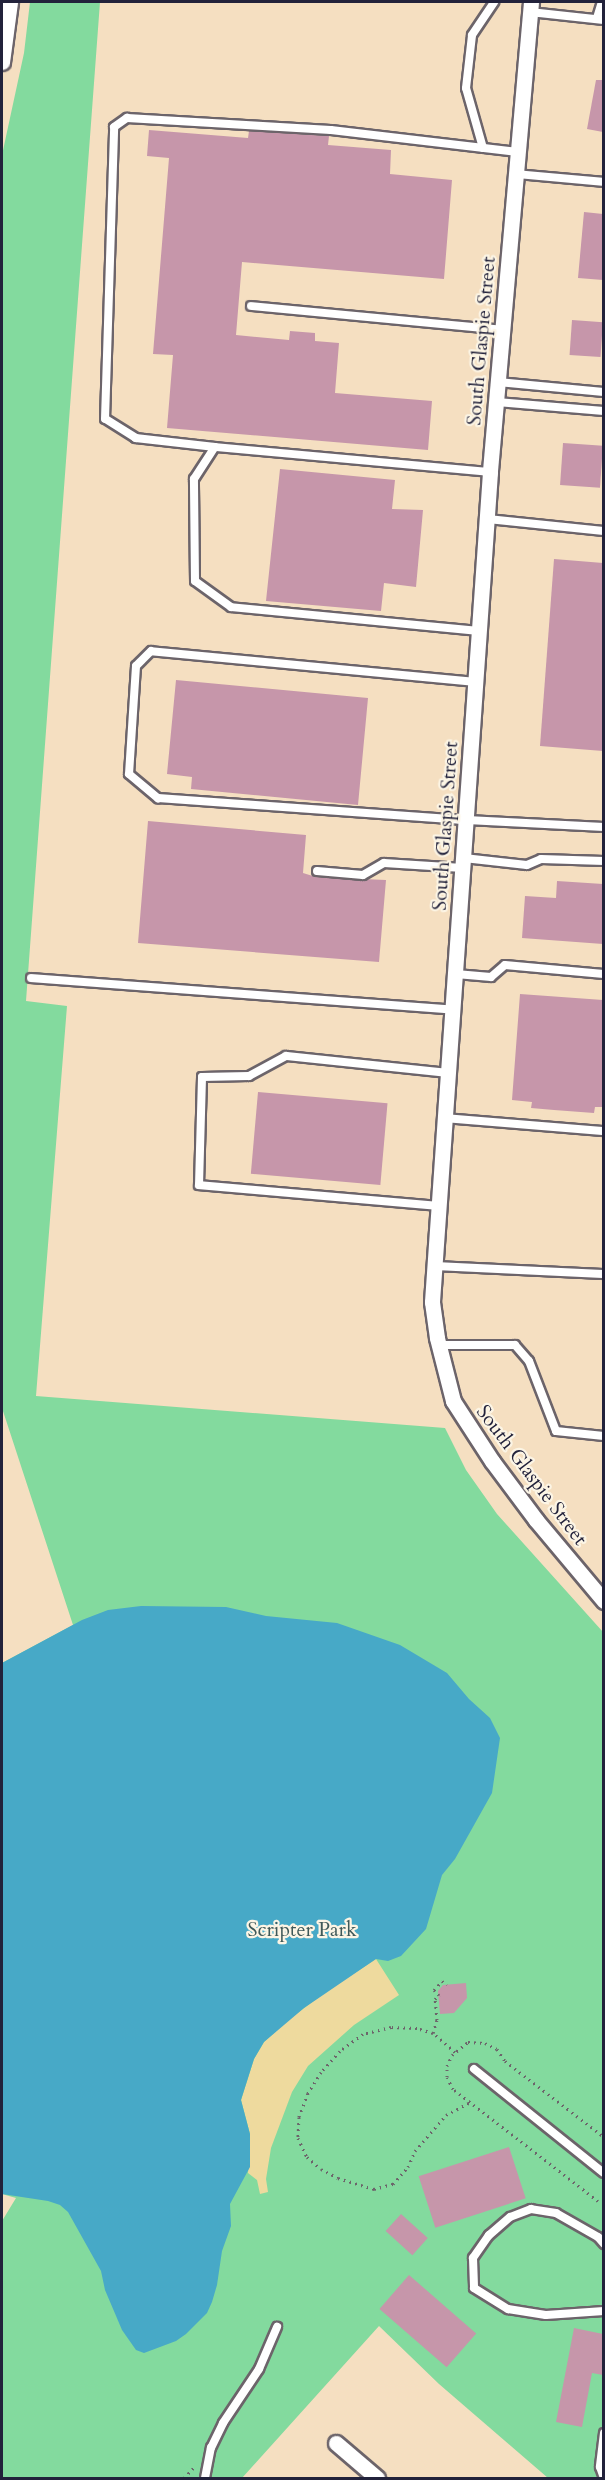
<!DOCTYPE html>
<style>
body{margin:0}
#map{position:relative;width:605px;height:2480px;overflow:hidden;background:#f5dfc1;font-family:Cardo,serif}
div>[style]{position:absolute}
.green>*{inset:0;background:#83da9e}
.sand>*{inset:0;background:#eeda9e}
.water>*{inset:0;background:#47a9c7}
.building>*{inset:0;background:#c696aa;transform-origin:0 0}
.path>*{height:3px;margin-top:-1.5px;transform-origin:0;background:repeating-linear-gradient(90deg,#6c646a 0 1.5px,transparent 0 6px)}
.roads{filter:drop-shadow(2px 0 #6c646a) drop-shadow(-2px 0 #6c646a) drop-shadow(0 2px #6c646a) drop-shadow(0 -2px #6c646a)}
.service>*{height:8px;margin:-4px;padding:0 4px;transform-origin:4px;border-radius:4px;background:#fff}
.minor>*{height:15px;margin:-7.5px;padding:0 7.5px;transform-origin:7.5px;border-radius:7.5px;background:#fff}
span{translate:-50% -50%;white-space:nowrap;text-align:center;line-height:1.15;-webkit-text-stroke:4.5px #fcf5e5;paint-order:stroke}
.street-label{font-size:20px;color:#22223b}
.park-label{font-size:20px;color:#3f5959}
.frame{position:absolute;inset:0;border:3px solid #22223b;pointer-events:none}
</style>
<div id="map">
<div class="green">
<i style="clip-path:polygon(30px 2px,100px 2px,26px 1001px,67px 1006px,36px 1396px,445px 1428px,466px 1470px,497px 1514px,603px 1632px,603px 2478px,548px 2478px,439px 2384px,379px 2326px,242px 2478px,2px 2478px,2px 2221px,16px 2198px,2px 2194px,2px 1663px,73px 1625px,2px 1408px,2px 155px,24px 53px)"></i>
</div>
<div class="sand">
<i style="clip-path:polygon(376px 1959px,399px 1995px,354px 2025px,308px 2066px,292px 2092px,271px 2148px,266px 2179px,268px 2192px,260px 2194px,257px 2180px,248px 2173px,250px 2134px,241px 2100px,254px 2059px,264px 2042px,287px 2021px,324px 1993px)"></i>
</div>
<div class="water">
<i style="clip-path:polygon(141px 1606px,226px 1607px,266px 1616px,337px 1623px,400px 1645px,447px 1673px,469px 1699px,490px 1718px,500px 1738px,492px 1793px,455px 1859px,442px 1875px,426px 1929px,401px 1956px,388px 1961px,376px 1959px,304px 2008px,264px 2042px,254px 2059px,241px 2100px,250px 2134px,250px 2167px,230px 2204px,231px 2226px,222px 2251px,217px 2285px,212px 2302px,207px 2313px,186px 2334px,176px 2341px,144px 2353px,136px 2350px,122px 2330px,105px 2290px,101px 2271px,68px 2212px,60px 2205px,48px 2201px,2px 2194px,2px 1663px,82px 1620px,108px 1610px)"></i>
</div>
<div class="building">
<i style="clip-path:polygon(596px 80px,603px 80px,603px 132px,587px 129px)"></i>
<i style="clip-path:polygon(149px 130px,248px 138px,249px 131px,329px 136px,328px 145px,391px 150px,390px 174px,452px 180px,444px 279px,242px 262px,236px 335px,289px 340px,290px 331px,315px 333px,315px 341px,339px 343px,335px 393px,432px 401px,428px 450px,167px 428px,173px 355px,153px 354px,169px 158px,147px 156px)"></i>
<i style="clip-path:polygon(584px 212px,603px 214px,603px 280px,578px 278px)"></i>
<i style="left:572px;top:320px;width:31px;height:35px;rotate:4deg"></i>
<i style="left:563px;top:443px;width:40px;height:42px;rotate:4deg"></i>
<i style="clip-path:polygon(280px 469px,395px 480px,392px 509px,423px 510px,416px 587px,384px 583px,381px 611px,266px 601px)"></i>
<i style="clip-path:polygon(554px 559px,603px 563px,603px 751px,540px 746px)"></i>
<i style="clip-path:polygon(176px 680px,368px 698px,358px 805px,191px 789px,192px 777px,167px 774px)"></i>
<i style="clip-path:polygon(148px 821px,306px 835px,303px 873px,316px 877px,386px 880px,379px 962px,138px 943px)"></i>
<i style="clip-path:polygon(557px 881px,603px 884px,603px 944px,522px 938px,525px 896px,556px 898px)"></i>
<i style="clip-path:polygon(520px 994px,603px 1000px,603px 1107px,595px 1107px,594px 1113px,554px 1110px,531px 1108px,532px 1102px,512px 1100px)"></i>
<i style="left:258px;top:1092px;width:130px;height:82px;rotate:5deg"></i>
<i style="clip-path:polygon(466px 1983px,467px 1998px,454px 2013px,440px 2014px,438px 1991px,443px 1985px)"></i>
<i style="left:509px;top:2147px;width:54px;height:95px;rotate:72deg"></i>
<i style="left:401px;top:2214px;width:36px;height:23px;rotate:42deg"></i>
<i style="left:409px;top:2275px;width:89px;height:45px;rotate:41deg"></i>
<i style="clip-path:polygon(574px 2328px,603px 2334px,603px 2375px,592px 2373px,582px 2427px,556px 2422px)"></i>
</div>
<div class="path">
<i style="left:433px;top:2033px;width:14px;rotate:-73deg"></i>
<i style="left:437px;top:2020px;width:21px;rotate:-95deg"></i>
<i style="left:435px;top:1999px;width:6px;rotate:-45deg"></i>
<i style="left:439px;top:1995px;width:7px;rotate:-135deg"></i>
<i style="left:434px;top:1990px;width:12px;rotate:-48deg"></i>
<i style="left:442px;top:1981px;width:6px;rotate:39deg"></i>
<i style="left:455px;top:2052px;width:29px;rotate:-139deg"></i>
<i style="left:433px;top:2033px;width:17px;rotate:-163deg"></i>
<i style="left:417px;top:2028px;width:26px;rotate:-178deg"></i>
<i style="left:391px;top:2027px;width:29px;rotate:166deg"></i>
<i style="left:363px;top:2034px;width:29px;rotate:144deg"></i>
<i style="left:340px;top:2051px;width:28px;rotate:132deg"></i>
<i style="left:321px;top:2072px;width:25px;rotate:122deg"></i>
<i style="left:308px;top:2093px;width:26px;rotate:111deg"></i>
<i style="left:299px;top:2117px;width:21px;rotate:93deg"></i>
<i style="left:298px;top:2138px;width:21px;rotate:65deg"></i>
<i style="left:307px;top:2157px;width:18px;rotate:41deg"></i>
<i style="left:321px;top:2169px;width:19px;rotate:28deg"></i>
<i style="left:338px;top:2178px;width:38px;rotate:17deg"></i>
<i style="left:374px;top:2189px;width:20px;rotate:-15deg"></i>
<i style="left:393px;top:2184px;width:23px;rotate:-49deg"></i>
<i style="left:408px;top:2167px;width:17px;rotate:-66deg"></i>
<i style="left:415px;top:2151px;width:48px;rotate:-49.3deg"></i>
<i style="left:446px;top:2115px;width:27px;rotate:-28deg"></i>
<i style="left:598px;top:2201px;width:183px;rotate:-142.3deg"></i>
<i style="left:453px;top:2089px;width:13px;rotate:-117deg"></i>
<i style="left:447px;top:2077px;width:11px;rotate:-90deg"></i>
<i style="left:447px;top:2066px;width:12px;rotate:-66deg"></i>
<i style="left:452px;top:2055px;width:21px;rotate:-39deg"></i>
<i style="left:468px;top:2042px;width:17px;rotate:3deg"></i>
<i style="left:485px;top:2043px;width:13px;rotate:27deg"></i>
<i style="left:497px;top:2049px;width:14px;rotate:56deg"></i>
<i style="left:505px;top:2061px;width:125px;rotate:37.5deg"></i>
<i style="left:184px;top:2478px;width:16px;rotate:-47deg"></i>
</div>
<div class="roads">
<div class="service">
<i style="left:530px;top:12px;width:74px;rotate:6.2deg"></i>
<i style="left:597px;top:18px;width:17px;rotate:-73deg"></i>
<i style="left:483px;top:148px;width:62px;rotate:-105.8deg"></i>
<i style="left:466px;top:88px;width:53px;rotate:-83.5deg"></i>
<i style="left:472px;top:35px;width:40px;rotate:-56deg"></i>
<i style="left:516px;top:174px;width:88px;rotate:5.2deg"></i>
<i style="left:251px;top:306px;width:253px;rotate:5.4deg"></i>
<i style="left:498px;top:382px;width:106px;rotate:5.4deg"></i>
<i style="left:497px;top:402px;width:107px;rotate:4.8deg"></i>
<i style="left:215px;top:447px;width:80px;rotate:-173.5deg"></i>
<i style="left:136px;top:438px;width:36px;rotate:-148deg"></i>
<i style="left:105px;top:419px;width:292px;rotate:-88.2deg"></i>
<i style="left:114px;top:127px;width:16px;rotate:-35deg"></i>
<i style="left:127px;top:118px;width:204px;rotate:3.4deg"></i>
<i style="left:331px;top:130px;width:188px;rotate:6.7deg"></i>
<i style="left:487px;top:519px;width:118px;rotate:5.9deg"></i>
<i style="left:479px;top:631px;width:249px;rotate:-174.5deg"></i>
<i style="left:231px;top:607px;width:44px;rotate:-144.2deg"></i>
<i style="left:195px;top:581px;width:102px;rotate:-90.6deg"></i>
<i style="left:194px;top:479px;width:38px;rotate:-57deg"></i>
<i style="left:215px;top:447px;width:276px;rotate:5.2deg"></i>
<i style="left:476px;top:682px;width:326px;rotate:-174.6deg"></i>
<i style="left:151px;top:651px;width:21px;rotate:135deg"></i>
<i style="left:136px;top:666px;width:108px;rotate:93.7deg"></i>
<i style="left:129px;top:774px;width:38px;rotate:40deg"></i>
<i style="left:158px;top:798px;width:310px;rotate:4.1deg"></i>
<i style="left:467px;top:820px;width:137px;rotate:2.9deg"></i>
<i style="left:464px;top:858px;width:63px;rotate:6.3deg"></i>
<i style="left:527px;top:865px;width:15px;rotate:-23deg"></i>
<i style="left:541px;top:859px;width:63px;rotate:1.8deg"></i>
<i style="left:317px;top:871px;width:46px;rotate:5deg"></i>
<i style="left:363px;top:875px;width:24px;rotate:-30deg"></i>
<i style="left:384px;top:863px;width:79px;rotate:3.6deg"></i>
<i style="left:456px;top:974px;width:35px;rotate:5deg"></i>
<i style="left:491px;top:977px;width:18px;rotate:-41deg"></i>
<i style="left:505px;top:965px;width:99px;rotate:5.2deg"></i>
<i style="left:31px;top:978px;width:424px;rotate:4.3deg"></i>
<i style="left:445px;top:1118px;width:160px;rotate:4.7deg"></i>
<i style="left:438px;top:1206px;width:240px;rotate:-175deg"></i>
<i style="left:199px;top:1185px;width:108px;rotate:-88.4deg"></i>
<i style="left:202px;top:1077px;width:47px;rotate:-1.2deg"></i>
<i style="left:249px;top:1076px;width:42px;rotate:-28.4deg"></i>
<i style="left:286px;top:1056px;width:164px;rotate:6deg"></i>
<i style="left:434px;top:1266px;width:170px;rotate:2.7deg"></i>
<i style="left:439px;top:1345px;width:76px"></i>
<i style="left:515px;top:1345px;width:21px;rotate:49deg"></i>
<i style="left:529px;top:1361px;width:75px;rotate:68.9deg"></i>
<i style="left:556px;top:1431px;width:48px;rotate:5.9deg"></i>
<i style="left:474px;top:2069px;width:166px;rotate:38.7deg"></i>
<i style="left:604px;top:2244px;width:9px;rotate:-131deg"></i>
<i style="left:598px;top:2237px;width:48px;rotate:-150.3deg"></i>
<i style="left:556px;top:2213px;width:25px;rotate:-171deg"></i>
<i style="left:531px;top:2209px;width:22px;rotate:159deg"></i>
<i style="left:510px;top:2217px;width:28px;rotate:139deg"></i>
<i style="left:489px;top:2235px;width:28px;rotate:125deg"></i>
<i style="left:473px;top:2258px;width:30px;rotate:88deg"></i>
<i style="left:474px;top:2288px;width:40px;rotate:32deg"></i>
<i style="left:508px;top:2309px;width:38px;rotate:9deg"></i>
<i style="left:546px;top:2315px;width:58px;rotate:-3.9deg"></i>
<i style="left:604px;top:2433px;width:34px;rotate:97deg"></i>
<i style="left:600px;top:2467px;width:12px;rotate:70deg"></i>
<i style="left:205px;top:2478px;width:31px;rotate:-79deg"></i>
<i style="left:211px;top:2448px;width:28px;rotate:-64deg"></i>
<i style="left:223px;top:2423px;width:65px;rotate:-56.3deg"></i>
<i style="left:259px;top:2369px;width:46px;rotate:-66.8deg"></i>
</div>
<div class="minor">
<i style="left:531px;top:2px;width:472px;rotate:95deg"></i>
<i style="left:490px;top:472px;width:832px;rotate:94deg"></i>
<i style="left:432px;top:1302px;width:36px;rotate:82deg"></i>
<i style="left:437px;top:1338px;width:65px;rotate:75.7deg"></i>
<i style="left:453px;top:1401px;width:72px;rotate:57deg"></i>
<i style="left:492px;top:1461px;width:74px;rotate:53.3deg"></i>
<i style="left:536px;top:1520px;width:106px;rotate:50deg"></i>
<i style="left:2px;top:62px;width:61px;rotate:-82.4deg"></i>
<i style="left:336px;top:2443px;width:54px;rotate:40.5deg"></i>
</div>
</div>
<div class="street-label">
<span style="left:481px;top:341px;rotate:-85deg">South Glaspie Street</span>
<span style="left:445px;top:826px;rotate:-86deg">South Glaspie Street</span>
<span style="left:532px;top:1475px;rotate:53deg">South Glaspie Street</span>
</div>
<div class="park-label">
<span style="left:302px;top:1929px">Scripter Park</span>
</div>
<div class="frame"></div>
</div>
